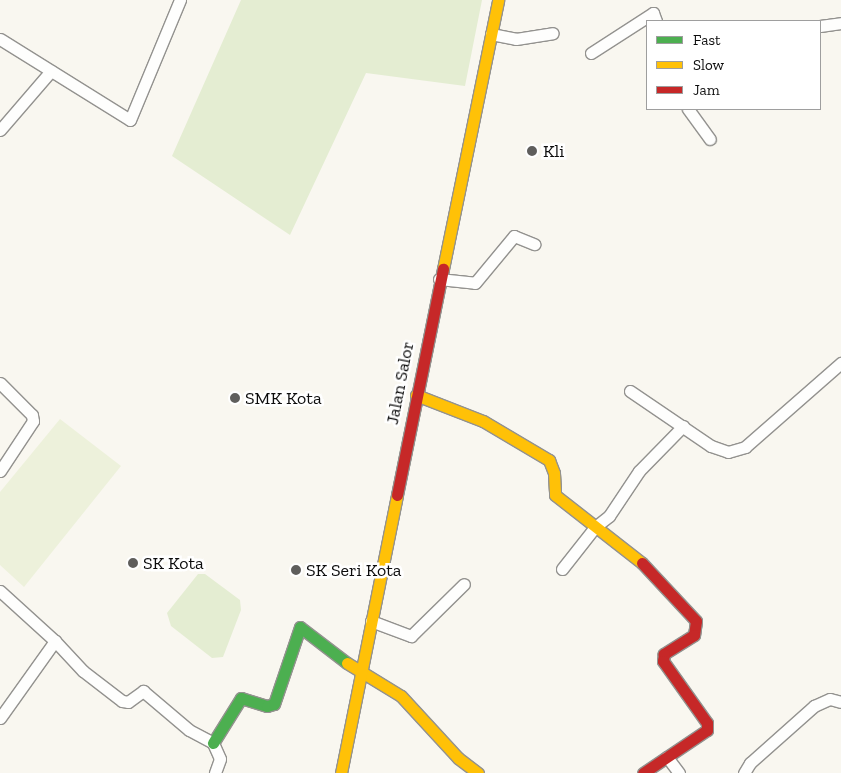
<!DOCTYPE html>
<style>
body{margin:0}
#map{position:relative;width:841px;height:773px;overflow:hidden;background:#f9f7f0;font-family:"Zilla Slab",serif}
div>[style]{position:absolute}
.green>*{inset:0;background:#e4edd2}
.pitch>*{inset:0;background:#edf1db}
.roads{filter:drop-shadow(1px 0 #93928f) drop-shadow(-1px 0 #93928f) drop-shadow(0 1px #93928f) drop-shadow(0 -1px #93928f)}
.street>*{height:11px;margin:-5.5px;padding:0 5.5px;transform-origin:5.5px;border-radius:5.5px;background:#fefefd}
.fast>*{height:11px;margin:-5.5px;padding:0 5.5px;transform-origin:5.5px;border-radius:5.5px;background:#4caf50}
.slow>*{height:11px;margin:-5.5px;padding:0 5.5px;transform-origin:5.5px;border-radius:5.5px;background:#ffc107}
.jam>*{height:11px;margin:-5.5px;padding:0 5.5px;transform-origin:5.5px;border-radius:5.5px;background:#c62828}
.dots>*{width:14px;height:14px;translate:-50% -50%;box-sizing:border-box;border:2px solid #fff;border-radius:50%}
span{translate:-50% -50%;white-space:nowrap;text-align:center;line-height:1.15;-webkit-text-stroke:5px #fff;paint-order:stroke}
.poi-label{font-size:18px;color:#0c0c0c}
.left{translate:0 -50%;text-align:left}
.street-label{font-size:18px;color:#0c0c0c}
.legend{position:absolute;left:646px;top:20px;width:175px;height:90px;box-sizing:border-box;background:#fff;border:1px solid #9e9e9e;margin:0;padding:6px 9px;list-style:none;font-size:15px;color:#0c0c0c}
.legend li{display:flex;align-items:center;gap:10px;height:25px}
.legend b{width:25px;border:1px solid #9e9e9e}
</style>
<div id="map">
<div class="green">
<i style="clip-path:polygon(241px 0,482px 0,465px 86px,366px 73px,290px 235px,172px 156px)"></i>
<i style="clip-path:polygon(198px 574px,205px 574px,240px 600px,241px 610px,223px 657px,212px 658px,171px 626px,167px 613px)"></i>
</div>
<div class="pitch">
<i style="clip-path:polygon(60px 419px,121px 466px,24px 587px,0 565px,0 492px)"></i>
</div>
<div class="roads">
<div class="street">
<i style="left:820px;top:26px;width:21px;rotate:-8deg"></i>
<i style="left:491px;top:34px;width:25px;rotate:11deg"></i>
<i style="left:516px;top:39px;width:37px;rotate:-9deg"></i>
<i style="left:0;top:39px;width:153px;rotate:31.9deg"></i>
<i style="left:130px;top:120px;width:130px;rotate:-67.4deg"></i>
<i style="left:591px;top:53px;width:74px;rotate:-32.8deg"></i>
<i style="left:653px;top:13px;width:9px;rotate:69deg"></i>
<i style="left:688px;top:109px;width:37px;rotate:54deg"></i>
<i style="left:0;top:130px;width:78px;rotate:-49.2deg"></i>
<i style="left:439px;top:279px;width:36px;rotate:6deg"></i>
<i style="left:475px;top:283px;width:61px;rotate:-50.3deg"></i>
<i style="left:514px;top:236px;width:22px;rotate:22deg"></i>
<i style="left:0;top:383px;width:45px;rotate:45deg"></i>
<i style="left:32px;top:415px;width:6px;rotate:81deg"></i>
<i style="left:33px;top:421px;width:60px;rotate:123.4deg"></i>
<i style="left:630px;top:391px;width:98px;rotate:34.2deg"></i>
<i style="left:711px;top:446px;width:18px;rotate:19deg"></i>
<i style="left:728px;top:452px;width:18px;rotate:-16deg"></i>
<i style="left:745px;top:447px;width:128px;rotate:-41.2deg"></i>
<i style="left:562px;top:569px;width:53px;rotate:-51.8deg"></i>
<i style="left:595px;top:527px;width:18px;rotate:-38deg"></i>
<i style="left:609px;top:516px;width:54px;rotate:-56.3deg"></i>
<i style="left:639px;top:471px;width:63px;rotate:-45.6deg"></i>
<i style="left:0;top:591px;width:74px;rotate:42.3deg"></i>
<i style="left:55px;top:641px;width:41px;rotate:47deg"></i>
<i style="left:83px;top:671px;width:49px;rotate:37.6deg"></i>
<i style="left:122px;top:701px;width:6px;rotate:9deg"></i>
<i style="left:128px;top:702px;width:19px;rotate:-36deg"></i>
<i style="left:143px;top:691px;width:60px;rotate:40.3deg"></i>
<i style="left:189px;top:730px;width:27px;rotate:28deg"></i>
<i style="left:213px;top:743px;width:17px;rotate:66deg"></i>
<i style="left:220px;top:759px;width:15px;rotate:110deg"></i>
<i style="left:371px;top:621px;width:43px;rotate:20.6deg"></i>
<i style="left:411px;top:636px;width:74px;rotate:-44.5deg"></i>
<i style="left:0;top:718px;width:95px;rotate:-54.5deg"></i>
<i style="left:667px;top:757px;width:20px;rotate:53deg"></i>
<i style="left:744px;top:773px;width:12px;rotate:-59deg"></i>
<i style="left:750px;top:763px;width:86px;rotate:-41.7deg"></i>
<i style="left:814px;top:706px;width:17px;rotate:-24deg"></i>
<i style="left:830px;top:699px;width:11px;rotate:15deg"></i>
</div>
<div class="fast">
<i style="left:213px;top:743px;width:53px;rotate:-58.1deg"></i>
<i style="left:241px;top:698px;width:27px;rotate:17deg"></i>
<i style="left:267px;top:706px;width:7px;rotate:-16deg"></i>
<i style="left:274px;top:704px;width:81px;rotate:-71.3deg"></i>
<i style="left:300px;top:627px;width:59px;rotate:37.5deg"></i>
</div>
<div class="slow">
<i style="left:443px;top:269px;width:275px;rotate:-78.4deg"></i>
<i style="left:416px;top:395px;width:72px;rotate:21.2deg"></i>
<i style="left:483px;top:421px;width:77px;rotate:30.6deg"></i>
<i style="left:549px;top:460px;width:14px;rotate:69deg"></i>
<i style="left:554px;top:473px;width:22px;rotate:87deg"></i>
<i style="left:555px;top:495px;width:110px;rotate:38deg"></i>
<i style="left:347px;top:663px;width:63px;rotate:31.4deg"></i>
<i style="left:401px;top:696px;width:84px;rotate:47.4deg"></i>
<i style="left:458px;top:758px;width:25px;rotate:37deg"></i>
<i style="left:341px;top:773px;width:284px;rotate:-78.6deg"></i>
</div>
<div class="jam">
<i style="left:397px;top:495px;width:231px;rotate:-78.5deg"></i>
<i style="left:642px;top:563px;width:79px;rotate:47deg"></i>
<i style="left:696px;top:621px;width:14px;rotate:98deg"></i>
<i style="left:694px;top:635px;width:36px;rotate:148deg"></i>
<i style="left:664px;top:654px;width:7px;rotate:98deg"></i>
<i style="left:663px;top:661px;width:76px;rotate:54.6deg"></i>
<i style="left:707px;top:723px;width:7px;rotate:90deg"></i>
<i style="left:707px;top:730px;width:77px;rotate:146.1deg"></i>
</div>
</div>
<div class="dots">
<i style="left:532px;top:151px;background:#5f5e5c"></i>
<i style="left:235px;top:398px;background:#5f5e5c"></i>
<i style="left:133px;top:563px;background:#5f5e5c"></i>
<i style="left:296px;top:570px;background:#5f5e5c"></i>
</div>
<div class="poi-label">
<span class="left" style="left:543px;top:151px">Kli</span>
<span class="left" style="left:245px;top:398px">SMK Kota</span>
<span class="left" style="left:143px;top:563px">SK Kota</span>
<span class="left" style="left:306px;top:570px">SK Seri Kota</span>
</div>
<div class="street-label">
<span style="left:400px;top:383px;rotate:-79deg">Jalan Salor</span>
</div>
<ul class="legend">
<li><b style="height:6px;background:#4caf50"></b>Fast</li>
<li><b style="height:6px;background:#ffc107"></b>Slow</li>
<li><b style="height:6px;background:#c62828"></b>Jam</li>
</ul>
</div>
